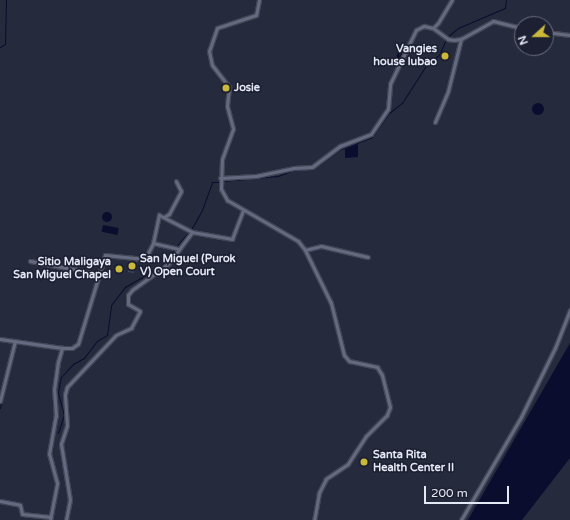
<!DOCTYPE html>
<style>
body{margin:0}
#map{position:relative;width:570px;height:520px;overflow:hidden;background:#262a3d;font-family:"Varela Round",sans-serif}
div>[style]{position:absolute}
.green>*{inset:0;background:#434861}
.water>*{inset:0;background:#0a0d2e;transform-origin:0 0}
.round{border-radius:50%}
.stream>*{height:1px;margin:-0.5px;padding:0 0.5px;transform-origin:0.5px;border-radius:0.5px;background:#0a0d2e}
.roads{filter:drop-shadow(1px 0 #424655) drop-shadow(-1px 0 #424655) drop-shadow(0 1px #424655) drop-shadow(0 -1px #424655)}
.minor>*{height:3px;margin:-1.5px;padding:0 1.5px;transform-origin:1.5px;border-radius:1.5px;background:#656a80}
.dots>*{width:11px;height:11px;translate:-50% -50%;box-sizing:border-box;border:2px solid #1c2032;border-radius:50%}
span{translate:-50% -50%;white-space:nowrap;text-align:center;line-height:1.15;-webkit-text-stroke:3.5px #1c2032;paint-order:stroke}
.poi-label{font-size:11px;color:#e5e9f5;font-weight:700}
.right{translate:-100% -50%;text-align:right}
.left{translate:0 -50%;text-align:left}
.north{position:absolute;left:514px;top:16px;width:40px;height:40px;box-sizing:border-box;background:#1c2032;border:1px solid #6c7080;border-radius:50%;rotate:249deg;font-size:11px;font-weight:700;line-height:16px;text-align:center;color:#e5e9f5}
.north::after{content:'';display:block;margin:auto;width:14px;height:18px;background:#cbba39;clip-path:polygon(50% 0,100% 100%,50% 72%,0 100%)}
.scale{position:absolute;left:424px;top:486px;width:85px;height:18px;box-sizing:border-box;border:2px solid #e5e9f5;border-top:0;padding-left:5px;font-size:12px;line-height:14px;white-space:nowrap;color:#e5e9f5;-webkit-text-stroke:3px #1c2032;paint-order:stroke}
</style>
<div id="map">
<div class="green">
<i style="clip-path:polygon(130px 259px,137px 261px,134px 273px,128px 272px)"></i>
</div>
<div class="water">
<i style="clip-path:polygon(399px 48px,406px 51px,397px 63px,395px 62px)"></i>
<i class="round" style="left:532px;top:103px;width:12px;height:12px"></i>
<i style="clip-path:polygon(358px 144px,358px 157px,345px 158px,345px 149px)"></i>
<i class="round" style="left:102px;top:212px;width:10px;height:10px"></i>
<i style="left:103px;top:225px;width:16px;height:7px;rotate:11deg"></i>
<i style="clip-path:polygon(570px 343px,570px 458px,522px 520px,468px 520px)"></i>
</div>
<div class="stream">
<i style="left:0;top:47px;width:6px;rotate:-31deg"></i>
<i style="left:5px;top:44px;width:44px;rotate:-88.7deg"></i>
<i style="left:223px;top:181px;width:55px;rotate:-5.2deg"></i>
<i style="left:278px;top:176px;width:17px;rotate:-21deg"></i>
<i style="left:294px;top:170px;width:19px;rotate:-3deg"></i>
<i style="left:313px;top:169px;width:34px;rotate:-36deg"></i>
<i style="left:341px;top:149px;width:33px;rotate:-21deg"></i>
<i style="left:372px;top:137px;width:29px;rotate:-55deg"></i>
<i style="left:389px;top:113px;width:16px;rotate:-38deg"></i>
<i style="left:402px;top:103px;width:46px;rotate:-57.3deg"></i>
<i style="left:427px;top:64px;width:15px;rotate:-37deg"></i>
<i style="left:439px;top:55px;width:20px;rotate:-66deg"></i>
<i style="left:447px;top:37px;width:14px;rotate:-39deg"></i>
<i style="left:458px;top:28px;width:51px;rotate:-23.1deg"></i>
<i style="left:505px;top:8px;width:8px;rotate:-83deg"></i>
<i style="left:176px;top:247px;width:25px;rotate:-50deg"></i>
<i style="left:192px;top:228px;width:21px;rotate:-61deg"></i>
<i style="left:202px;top:210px;width:30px;rotate:-70deg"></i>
<i style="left:212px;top:182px;width:8px"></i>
<i style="left:10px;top:368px;width:27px;rotate:-75deg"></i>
<i style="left:0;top:408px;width:8px;rotate:-76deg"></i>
<i style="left:58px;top:433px;width:19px;rotate:-72deg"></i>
<i style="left:64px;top:415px;width:24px;rotate:-105deg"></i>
<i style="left:58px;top:392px;width:15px;rotate:-79deg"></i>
<i style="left:61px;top:377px;width:18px;rotate:-47deg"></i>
<i style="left:73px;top:364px;width:13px;rotate:-29deg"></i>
<i style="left:84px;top:358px;width:21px;rotate:-53deg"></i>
<i style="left:97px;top:341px;width:12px;rotate:-31deg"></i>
<i style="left:107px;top:335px;width:30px;rotate:-82deg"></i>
<i style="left:111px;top:305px;width:23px;rotate:-52deg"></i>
<i style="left:125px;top:287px;width:40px;rotate:-29.7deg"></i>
<i style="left:160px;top:267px;width:22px;rotate:-51deg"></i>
</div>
<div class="roads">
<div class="minor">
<i style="left:259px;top:0;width:15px;rotate:101deg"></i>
<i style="left:256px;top:15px;width:41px;rotate:161.6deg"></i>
<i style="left:217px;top:28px;width:24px;rotate:109deg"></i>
<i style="left:209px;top:51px;width:14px;rotate:78deg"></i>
<i style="left:212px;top:65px;width:28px;rotate:52deg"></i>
<i style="left:229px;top:87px;width:19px;rotate:96deg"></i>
<i style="left:227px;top:106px;width:24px;rotate:75deg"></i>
<i style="left:233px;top:129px;width:32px;rotate:110deg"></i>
<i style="left:222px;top:159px;width:30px;rotate:92deg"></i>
<i style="left:221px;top:189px;width:13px;rotate:61deg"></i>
<i style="left:227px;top:200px;width:82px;rotate:30deg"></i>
<i style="left:298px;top:241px;width:11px;rotate:52deg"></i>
<i style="left:305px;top:250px;width:59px;rotate:63.9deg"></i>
<i style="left:331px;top:303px;width:54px;rotate:76deg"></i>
<i style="left:344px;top:355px;width:8px;rotate:50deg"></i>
<i style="left:349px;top:361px;width:29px;rotate:12deg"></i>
<i style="left:377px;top:367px;width:9px;rotate:58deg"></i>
<i style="left:382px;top:375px;width:33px;rotate:76deg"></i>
<i style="left:390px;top:407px;width:9px;rotate:111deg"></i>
<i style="left:387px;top:415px;width:30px;rotate:135deg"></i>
<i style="left:366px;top:436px;width:33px;rotate:123deg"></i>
<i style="left:348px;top:464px;width:27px;rotate:146deg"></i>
<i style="left:326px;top:479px;width:16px;rotate:117deg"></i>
<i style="left:319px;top:493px;width:27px;rotate:100deg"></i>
<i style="left:433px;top:28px;width:19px;rotate:36deg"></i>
<i style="left:448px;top:39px;width:6px;rotate:9deg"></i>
<i style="left:454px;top:40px;width:7px;rotate:-8deg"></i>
<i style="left:461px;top:39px;width:37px;rotate:-29deg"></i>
<i style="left:493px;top:21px;width:30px;rotate:14deg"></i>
<i style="left:546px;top:32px;width:24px;rotate:7deg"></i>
<i style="left:435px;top:122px;width:34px;rotate:-67deg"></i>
<i style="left:448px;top:91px;width:54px;rotate:-76deg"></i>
<i style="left:220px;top:178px;width:36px;rotate:-3deg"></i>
<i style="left:256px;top:176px;width:38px;rotate:-12deg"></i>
<i style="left:293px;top:168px;width:19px;rotate:-3deg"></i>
<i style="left:312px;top:167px;width:35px;rotate:-37deg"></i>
<i style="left:340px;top:146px;width:33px;rotate:-21deg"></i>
<i style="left:371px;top:134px;width:30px;rotate:-56deg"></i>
<i style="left:388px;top:109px;width:25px;rotate:-85deg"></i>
<i style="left:390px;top:84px;width:60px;rotate:-64.3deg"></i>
<i style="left:416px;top:30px;width:9px;rotate:-27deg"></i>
<i style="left:424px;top:26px;width:9px;rotate:13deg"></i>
<i style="left:433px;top:28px;width:7px;rotate:-45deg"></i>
<i style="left:438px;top:23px;width:27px;rotate:-59deg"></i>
<i style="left:164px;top:217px;width:6px;rotate:-31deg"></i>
<i style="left:169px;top:214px;width:26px;rotate:-62deg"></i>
<i style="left:181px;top:191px;width:11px;rotate:-117deg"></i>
<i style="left:153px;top:243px;width:26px;rotate:13deg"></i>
<i style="left:305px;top:250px;width:16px;rotate:-14deg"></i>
<i style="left:321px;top:246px;width:48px;rotate:13.2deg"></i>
<i style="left:30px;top:261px;width:70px;rotate:10.7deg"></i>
<i style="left:0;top:339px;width:63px;rotate:8.3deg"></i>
<i style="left:0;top:401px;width:62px;rotate:-76deg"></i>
<i style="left:0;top:501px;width:20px;rotate:11deg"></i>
<i style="left:20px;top:505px;width:9px;rotate:77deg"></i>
<i style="left:22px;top:514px;width:29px;rotate:6deg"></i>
<i style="left:50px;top:520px;width:38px;rotate:-79deg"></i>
<i style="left:57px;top:483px;width:30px;rotate:-105deg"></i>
<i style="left:49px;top:454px;width:39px;rotate:-80deg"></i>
<i style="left:56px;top:416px;width:26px;rotate:-94deg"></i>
<i style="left:54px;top:390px;width:28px;rotate:-82deg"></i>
<i style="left:58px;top:362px;width:15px;rotate:-74deg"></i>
<i style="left:62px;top:348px;width:10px"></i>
<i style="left:72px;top:348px;width:7px;rotate:-34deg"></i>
<i style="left:78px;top:344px;width:93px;rotate:-73.1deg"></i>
<i style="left:105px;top:255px;width:40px;rotate:5.7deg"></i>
<i style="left:145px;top:259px;width:18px;rotate:-63deg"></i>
<i style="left:153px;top:243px;width:29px;rotate:-78deg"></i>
<i style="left:159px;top:215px;width:37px;rotate:27deg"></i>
<i style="left:66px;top:520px;width:20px;rotate:-79deg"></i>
<i style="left:70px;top:500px;width:57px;rotate:-99.1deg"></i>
<i style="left:61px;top:444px;width:20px;rotate:-72deg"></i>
<i style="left:67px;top:425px;width:31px;rotate:-94deg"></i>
<i style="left:65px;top:394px;width:7px;rotate:-74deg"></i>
<i style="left:67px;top:387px;width:71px;rotate:-46.7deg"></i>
<i style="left:116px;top:335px;width:17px;rotate:-25deg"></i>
<i style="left:131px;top:328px;width:19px;rotate:-62deg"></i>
<i style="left:140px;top:311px;width:14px;rotate:-150deg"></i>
<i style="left:128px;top:304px;width:9px;rotate:-90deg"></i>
<i style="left:128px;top:295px;width:6px;rotate:-51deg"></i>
<i style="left:132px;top:290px;width:44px;rotate:-35.8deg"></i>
<i style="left:168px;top:264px;width:40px;rotate:-53deg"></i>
<i style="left:192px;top:232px;width:41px;rotate:9.9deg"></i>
<i style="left:232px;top:239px;width:30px;rotate:-69deg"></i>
<i style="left:461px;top:520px;width:119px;rotate:-59.8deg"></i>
<i style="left:521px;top:417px;width:77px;rotate:-63.8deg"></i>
<i style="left:555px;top:348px;width:41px;rotate:-68.5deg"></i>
</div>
</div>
<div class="dots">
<i style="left:445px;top:56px;background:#cbba39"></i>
<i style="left:226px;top:88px;background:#cbba39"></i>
<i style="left:132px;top:266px;background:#cbba39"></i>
<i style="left:119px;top:269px;background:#cbba39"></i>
<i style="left:364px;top:462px;background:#cbba39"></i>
</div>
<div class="poi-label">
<span class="right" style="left:437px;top:56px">Vangies<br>house lubao</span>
<span class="left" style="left:234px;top:88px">Josie</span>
<span class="left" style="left:140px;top:266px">San Miguel (Purok<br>V) Open Court</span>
<span class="right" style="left:111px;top:269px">Sitio Maligaya<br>San Miguel Chapel</span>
<span class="left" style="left:373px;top:462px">Santa Rita<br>Health Center II</span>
</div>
<div class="north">N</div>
<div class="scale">200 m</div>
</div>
